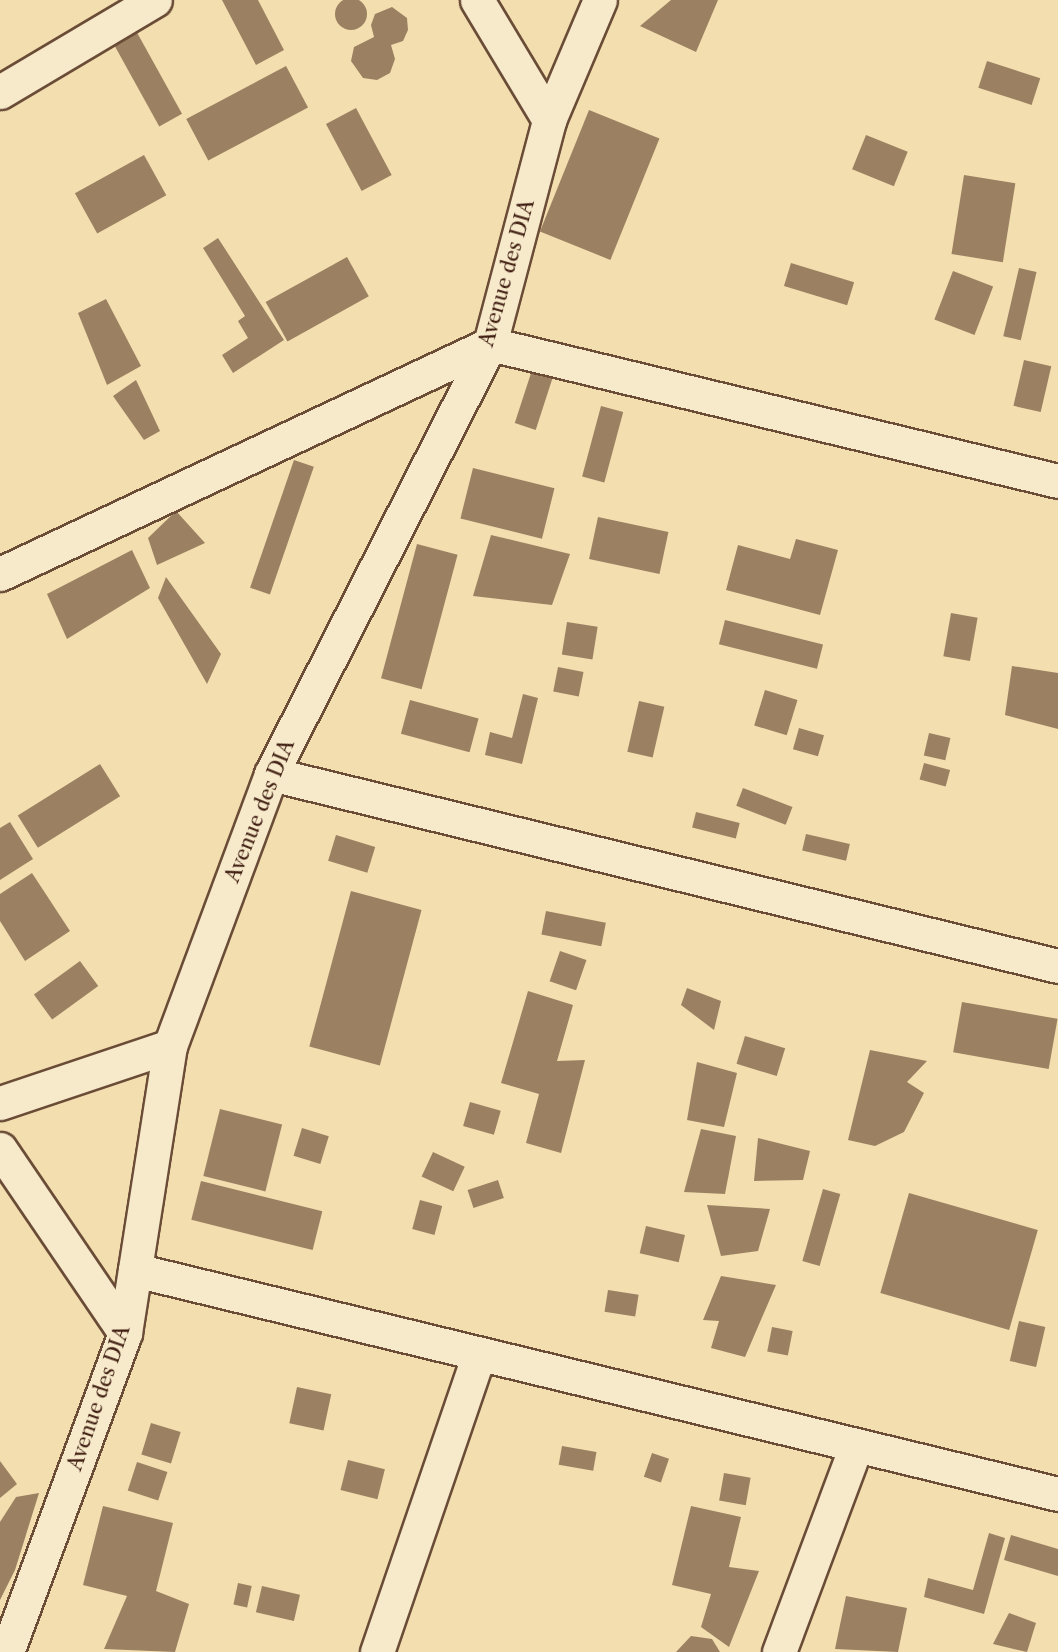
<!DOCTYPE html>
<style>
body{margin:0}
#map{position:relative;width:1058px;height:1652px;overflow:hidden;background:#f3deaf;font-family:"Libre Caslon Text",serif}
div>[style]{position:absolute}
.building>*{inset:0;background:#9c8062;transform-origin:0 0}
.round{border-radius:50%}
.roads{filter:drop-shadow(2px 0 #6a4c37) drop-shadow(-2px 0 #6a4c37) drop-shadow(0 2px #6a4c37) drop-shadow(0 -2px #6a4c37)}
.minor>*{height:33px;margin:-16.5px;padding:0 16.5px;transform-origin:16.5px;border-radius:16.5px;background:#f7eacb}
span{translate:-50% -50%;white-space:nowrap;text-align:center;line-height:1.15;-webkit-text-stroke:4.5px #f7eacb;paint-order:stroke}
.street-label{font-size:20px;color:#3d1b0f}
</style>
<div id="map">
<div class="building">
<i class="round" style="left:335px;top:-2px;width:32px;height:32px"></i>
<i style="clip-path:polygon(222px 0,258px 0,284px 50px,256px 65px)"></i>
<i style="clip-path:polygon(671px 0,718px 0,696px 52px,640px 26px)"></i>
<i style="clip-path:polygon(392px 7px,407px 18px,408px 30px,403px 41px,391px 45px,395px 59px,390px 73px,377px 80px,363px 78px,351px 61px,354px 47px,374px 37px,371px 25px,375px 14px)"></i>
<i style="left:135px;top:29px;width:97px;height:26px;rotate:61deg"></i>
<i style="left:987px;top:61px;width:56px;height:28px;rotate:18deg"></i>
<i style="left:286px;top:66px;width:47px;height:113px;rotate:62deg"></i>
<i style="left:356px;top:108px;width:76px;height:34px;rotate:62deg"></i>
<i style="left:589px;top:110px;width:76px;height:131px;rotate:22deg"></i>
<i style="left:866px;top:135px;width:45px;height:37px;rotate:22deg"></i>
<i style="left:144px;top:155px;width:46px;height:79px;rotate:61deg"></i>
<i style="left:964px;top:175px;width:52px;height:80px;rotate:9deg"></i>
<i style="clip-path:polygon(218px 238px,284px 340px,233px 373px,222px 355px,248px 338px,238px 321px,245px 316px,203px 248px)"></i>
<i style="left:347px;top:257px;width:45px;height:93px;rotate:61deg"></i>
<i style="left:791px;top:263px;width:66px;height:24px;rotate:17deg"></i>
<i style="left:1019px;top:268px;width:18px;height:70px;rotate:13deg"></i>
<i style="left:953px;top:271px;width:43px;height:52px;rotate:21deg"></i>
<i style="clip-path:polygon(106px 299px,141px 366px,107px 385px,78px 313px)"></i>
<i style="left:1024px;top:360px;width:28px;height:47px;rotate:13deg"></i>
<i style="left:533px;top:367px;width:22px;height:59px;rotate:18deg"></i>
<i style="clip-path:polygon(136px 380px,160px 431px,144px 440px,113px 396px)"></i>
<i style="left:601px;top:406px;width:23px;height:73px;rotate:15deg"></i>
<i style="left:294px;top:460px;width:21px;height:135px;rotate:19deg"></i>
<i style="left:473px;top:468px;width:84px;height:52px;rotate:14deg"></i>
<i style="clip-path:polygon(176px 511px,205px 543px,157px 565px,148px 538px)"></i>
<i style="left:598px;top:517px;width:72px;height:43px;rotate:12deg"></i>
<i style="clip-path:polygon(491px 535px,570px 554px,552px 605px,473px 596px)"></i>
<i style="clip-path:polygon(796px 539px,838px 550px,820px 615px,726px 590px,738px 545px,790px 559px)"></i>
<i style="left:417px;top:544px;width:42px;height:139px;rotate:15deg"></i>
<i style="clip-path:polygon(132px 550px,150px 588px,67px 639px,47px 594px)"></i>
<i style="clip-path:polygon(166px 577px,221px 654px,207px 684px,158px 598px)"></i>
<i style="left:951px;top:613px;width:27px;height:44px;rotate:10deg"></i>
<i style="left:725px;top:620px;width:101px;height:25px;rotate:14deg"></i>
<i style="left:567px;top:622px;width:31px;height:33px;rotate:9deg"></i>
<i style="clip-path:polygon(1012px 666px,1058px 673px,1058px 729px,1005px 715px)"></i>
<i style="left:558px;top:667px;width:26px;height:25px;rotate:11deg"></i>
<i style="left:765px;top:690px;width:34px;height:37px;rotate:17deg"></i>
<i style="clip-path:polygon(523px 694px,538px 698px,522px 764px,485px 755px,490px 732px,512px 738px)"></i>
<i style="left:410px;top:700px;width:71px;height:35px;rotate:15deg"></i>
<i style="left:639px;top:701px;width:26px;height:52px;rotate:13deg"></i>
<i style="left:799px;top:728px;width:26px;height:22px;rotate:16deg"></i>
<i style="left:929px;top:733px;width:22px;height:23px;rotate:13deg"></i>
<i style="left:924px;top:763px;width:27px;height:17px;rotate:15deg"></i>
<i style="left:100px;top:764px;width:38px;height:97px;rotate:58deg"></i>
<i style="left:743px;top:788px;width:53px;height:19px;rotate:21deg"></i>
<i style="left:696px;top:812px;width:45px;height:16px;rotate:14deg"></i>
<i style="clip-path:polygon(10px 822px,33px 859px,0 880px,0 828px)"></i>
<i style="left:806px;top:834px;width:45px;height:17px;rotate:13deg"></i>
<i style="left:336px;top:835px;width:41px;height:27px;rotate:17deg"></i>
<i style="clip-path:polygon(32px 873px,70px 931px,25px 961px,0 921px,0 894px)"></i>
<i style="left:351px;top:891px;width:73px;height:161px;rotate:15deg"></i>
<i style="left:546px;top:911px;width:61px;height:24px;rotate:11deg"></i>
<i style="left:560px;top:951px;width:28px;height:32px;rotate:19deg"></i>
<i style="left:80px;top:961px;width:31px;height:57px;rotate:54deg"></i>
<i style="clip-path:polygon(687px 988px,721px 1001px,714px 1030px,681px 1005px)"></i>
<i style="clip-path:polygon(528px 991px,573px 1005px,557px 1061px,585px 1060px,561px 1153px,526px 1143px,539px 1094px,501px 1083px)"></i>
<i style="left:962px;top:1002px;width:97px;height:51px;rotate:10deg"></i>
<i style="left:745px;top:1036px;width:42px;height:29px;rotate:17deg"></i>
<i style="clip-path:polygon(870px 1050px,927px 1061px,907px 1082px,924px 1093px,904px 1132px,875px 1146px,848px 1140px)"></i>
<i style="clip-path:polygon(697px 1062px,737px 1073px,724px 1127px,687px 1120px)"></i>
<i style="left:470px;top:1102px;width:32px;height:25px;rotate:16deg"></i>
<i style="left:220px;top:1109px;width:64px;height:69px;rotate:14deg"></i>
<i style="left:302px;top:1128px;width:28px;height:29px;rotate:17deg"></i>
<i style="clip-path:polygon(701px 1129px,736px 1136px,725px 1194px,684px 1192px)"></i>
<i style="clip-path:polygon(758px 1138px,810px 1151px,803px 1180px,754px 1181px)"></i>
<i style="left:433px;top:1152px;width:35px;height:27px;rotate:25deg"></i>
<i style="left:498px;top:1180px;width:19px;height:32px;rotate:72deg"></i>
<i style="left:201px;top:1181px;width:125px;height:40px;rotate:14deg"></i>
<i style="left:823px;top:1189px;width:18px;height:75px;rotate:16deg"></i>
<i style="left:909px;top:1193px;width:134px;height:104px;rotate:16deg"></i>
<i style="left:420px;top:1200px;width:23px;height:30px;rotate:15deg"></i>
<i style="clip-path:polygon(707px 1205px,770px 1209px,758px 1251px,721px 1256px)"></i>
<i style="left:646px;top:1226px;width:40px;height:28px;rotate:13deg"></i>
<i style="clip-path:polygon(721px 1276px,776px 1285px,745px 1357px,711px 1348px,719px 1321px,703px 1320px)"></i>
<i style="left:608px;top:1290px;width:31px;height:22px;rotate:9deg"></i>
<i style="left:1019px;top:1321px;width:27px;height:41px;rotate:13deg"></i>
<i style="left:772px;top:1327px;width:21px;height:25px;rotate:11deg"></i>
<i style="left:297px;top:1387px;width:35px;height:37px;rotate:12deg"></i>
<i style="left:151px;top:1423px;width:31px;height:33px;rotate:17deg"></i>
<i style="left:562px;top:1446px;width:35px;height:19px;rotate:10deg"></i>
<i style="left:652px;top:1453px;width:18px;height:25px;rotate:19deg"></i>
<i style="left:348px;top:1460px;width:38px;height:31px;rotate:14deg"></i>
<i style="clip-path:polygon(0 1461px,17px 1484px,0 1498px)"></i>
<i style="left:137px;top:1462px;width:32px;height:30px;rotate:18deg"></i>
<i style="left:724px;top:1473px;width:27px;height:28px;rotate:10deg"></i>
<i style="clip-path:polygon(39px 1493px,15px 1570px,0 1600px,0 1522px,16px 1497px)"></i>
<i style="clip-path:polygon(103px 1506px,173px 1523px,156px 1591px,189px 1604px,175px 1652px,104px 1649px,127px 1596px,83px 1585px)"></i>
<i style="clip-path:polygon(691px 1506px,741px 1517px,729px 1567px,759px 1571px,729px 1647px,701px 1627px,711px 1594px,672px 1585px)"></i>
<i style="clip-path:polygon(989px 1533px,1005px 1538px,984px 1614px,924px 1597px,928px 1578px,973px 1590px)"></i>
<i style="clip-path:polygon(1011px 1535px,1058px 1549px,1058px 1576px,1004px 1560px)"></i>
<i style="left:238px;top:1583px;width:14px;height:22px;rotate:12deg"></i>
<i style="left:262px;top:1586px;width:39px;height:27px;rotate:13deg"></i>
<i style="clip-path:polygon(846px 1596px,907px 1608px,898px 1652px,835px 1649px)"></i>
<i style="clip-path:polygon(1009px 1613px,1036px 1623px,1027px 1652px,993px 1644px)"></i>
<i style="clip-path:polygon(691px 1636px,712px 1639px,720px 1652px,676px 1652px)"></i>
</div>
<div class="roads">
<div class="minor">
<i style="left:477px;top:0;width:140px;rotate:59deg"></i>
<i style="left:0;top:92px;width:180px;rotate:-30.7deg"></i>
<i style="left:0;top:574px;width:541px;rotate:-25.14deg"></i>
<i style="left:490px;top:344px;width:584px;rotate:13.56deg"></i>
<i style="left:271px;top:774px;width:810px;rotate:13.71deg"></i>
<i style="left:0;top:1103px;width:179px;rotate:-18.5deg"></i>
<i style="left:0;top:1149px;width:222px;rotate:55.8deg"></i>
<i style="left:135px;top:1270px;width:950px;rotate:13.64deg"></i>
<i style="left:7px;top:1652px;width:340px;rotate:-69.7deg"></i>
<i style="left:125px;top:1333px;width:291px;rotate:-81.1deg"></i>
<i style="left:170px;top:1046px;width:290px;rotate:-69.6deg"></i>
<i style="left:271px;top:774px;width:483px;rotate:-63deg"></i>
<i style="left:490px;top:344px;width:232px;rotate:-75.2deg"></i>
<i style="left:549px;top:120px;width:130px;rotate:-67deg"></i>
<i style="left:377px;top:1652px;width:315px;rotate:-71.1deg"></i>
<i style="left:779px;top:1652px;width:220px;rotate:-69.5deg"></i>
</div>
</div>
<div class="street-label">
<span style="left:507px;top:273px;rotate:-74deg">Avenue des DIA</span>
<span style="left:260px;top:811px;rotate:-68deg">Avenue des DIA</span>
<span style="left:99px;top:1398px;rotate:-71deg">Avenue des DIA</span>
</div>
</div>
